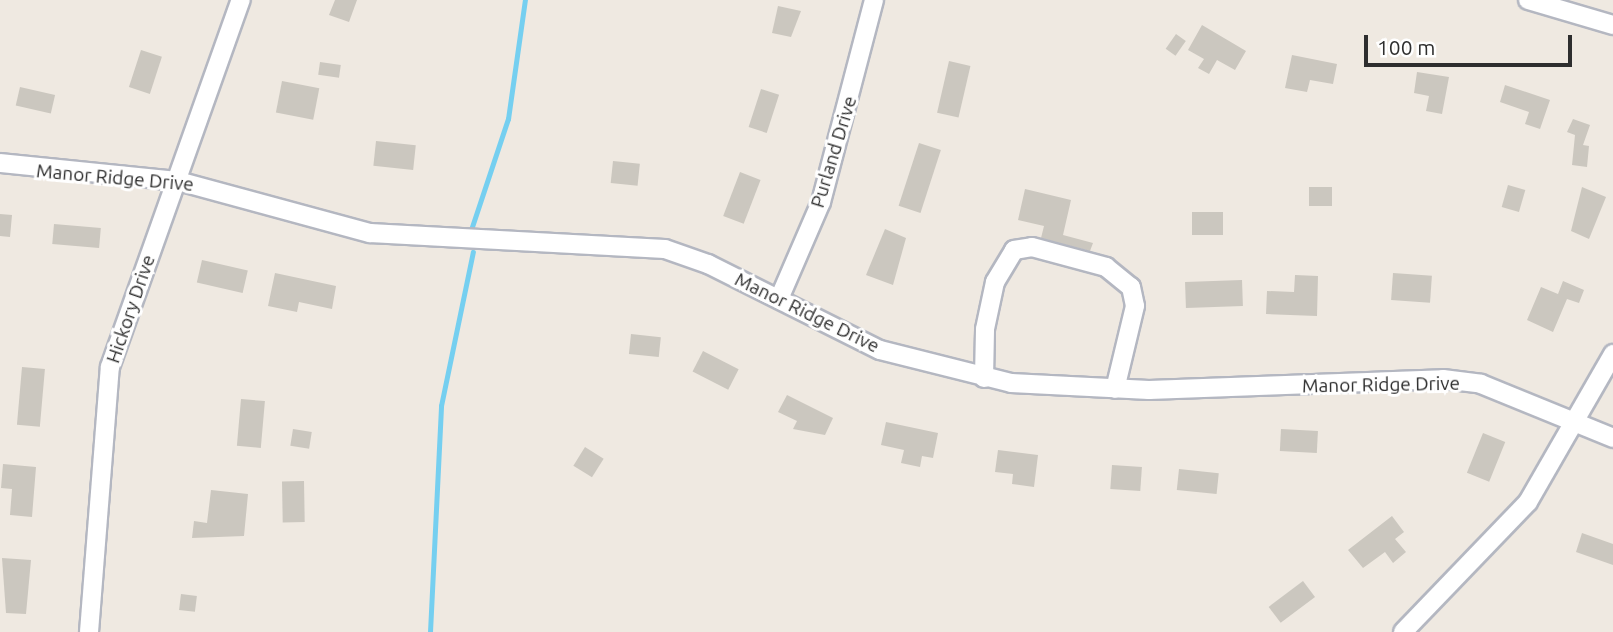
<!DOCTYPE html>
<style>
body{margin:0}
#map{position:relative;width:1613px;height:632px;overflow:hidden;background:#efe9e1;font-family:Ubuntu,sans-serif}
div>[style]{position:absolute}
.stream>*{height:4.5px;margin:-2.25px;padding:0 2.25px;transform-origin:2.25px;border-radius:2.25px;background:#75cff0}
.building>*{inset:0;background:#cbc7bf;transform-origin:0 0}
.roads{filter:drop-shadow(2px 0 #b4b7c1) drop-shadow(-2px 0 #b4b7c1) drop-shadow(0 2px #b4b7c1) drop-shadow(0 -2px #b4b7c1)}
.minor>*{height:18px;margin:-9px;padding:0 9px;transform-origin:9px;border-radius:9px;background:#fff}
span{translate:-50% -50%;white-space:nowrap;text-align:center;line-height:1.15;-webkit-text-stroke:6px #fff;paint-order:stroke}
.street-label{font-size:19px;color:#2e2e2e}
.scale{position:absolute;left:1364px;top:35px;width:208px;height:32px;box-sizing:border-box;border:4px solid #2e2e2e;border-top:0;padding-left:9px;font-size:21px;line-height:24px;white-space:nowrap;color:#2e2e2e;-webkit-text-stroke:5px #fff;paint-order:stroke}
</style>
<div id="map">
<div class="stream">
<i style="left:471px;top:230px;width:117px;rotate:-71.6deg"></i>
<i style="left:508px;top:119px;width:120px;rotate:-81.9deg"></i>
<i style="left:430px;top:632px;width:226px;rotate:-87.2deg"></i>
<i style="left:441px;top:406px;width:157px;rotate:-78.3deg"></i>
</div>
<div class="building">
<i style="clip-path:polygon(335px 0,357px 0,349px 22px,329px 15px)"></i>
<i style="clip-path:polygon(778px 6px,801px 11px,791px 37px,772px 33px)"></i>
<i style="clip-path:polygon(1202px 25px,1246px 51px,1235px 70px,1217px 60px,1209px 74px,1198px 68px,1204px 59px,1188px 50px)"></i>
<i style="left:1176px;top:34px;width:12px;height:18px;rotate:35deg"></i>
<i style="left:141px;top:50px;width:22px;height:39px;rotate:18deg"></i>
<i style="clip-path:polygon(1292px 55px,1337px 64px,1333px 84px,1310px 80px,1307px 92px,1285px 88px)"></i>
<i style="left:949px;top:61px;width:22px;height:53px;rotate:13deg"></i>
<i style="left:320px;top:62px;width:21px;height:13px;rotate:8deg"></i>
<i style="clip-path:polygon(1417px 72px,1449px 77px,1442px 114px,1426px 111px,1429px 96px,1414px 93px)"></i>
<i style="left:282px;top:81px;width:38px;height:32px;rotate:11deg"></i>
<i style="clip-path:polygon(1505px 85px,1550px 100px,1540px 129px,1525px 124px,1529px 112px,1500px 102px)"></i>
<i style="left:20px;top:87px;width:36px;height:19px;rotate:13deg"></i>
<i style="left:761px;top:89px;width:19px;height:40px;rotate:18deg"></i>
<i style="clip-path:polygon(1573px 119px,1590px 125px,1583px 145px,1589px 146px,1587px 167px,1572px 165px,1575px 135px,1567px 132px)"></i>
<i style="left:376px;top:141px;width:40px;height:25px;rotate:6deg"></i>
<i style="left:919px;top:143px;width:23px;height:66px;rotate:18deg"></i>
<i style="left:613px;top:161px;width:27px;height:22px;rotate:6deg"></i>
<i style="left:740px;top:172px;width:22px;height:47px;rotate:21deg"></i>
<i style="left:1508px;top:185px;width:18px;height:23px;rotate:16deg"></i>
<i style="left:1309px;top:187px;width:23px;height:19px"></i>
<i style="clip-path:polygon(1582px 187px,1606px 197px,1589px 239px,1571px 231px)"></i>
<i style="clip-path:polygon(1025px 189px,1071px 200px,1063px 235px,1093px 243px,1090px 251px,1041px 238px,1044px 226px,1018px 220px)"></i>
<i style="left:1192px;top:212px;width:31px;height:23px"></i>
<i style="clip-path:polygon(0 214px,12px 215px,10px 237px,0 236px)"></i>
<i style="left:54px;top:224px;width:47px;height:20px;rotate:5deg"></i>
<i style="clip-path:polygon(885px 229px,906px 238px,893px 285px,866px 275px)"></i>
<i style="left:202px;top:260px;width:47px;height:23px;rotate:13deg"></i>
<i style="clip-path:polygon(275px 273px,336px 286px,332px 309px,299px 302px,297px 312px,268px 306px)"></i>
<i style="left:1393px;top:273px;width:39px;height:27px;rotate:4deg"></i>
<i style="clip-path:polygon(1295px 275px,1318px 276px,1317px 316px,1266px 314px,1267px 291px,1294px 292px)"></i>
<i style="left:1242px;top:280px;width:26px;height:57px;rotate:88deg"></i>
<i style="clip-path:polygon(1563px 281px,1584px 290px,1579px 303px,1567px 299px,1553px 332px,1527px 320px,1541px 287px,1558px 294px)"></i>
<i style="left:631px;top:334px;width:30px;height:20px;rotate:6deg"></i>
<i style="left:703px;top:351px;width:40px;height:23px;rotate:27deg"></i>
<i style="left:22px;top:367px;width:23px;height:58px;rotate:5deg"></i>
<i style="clip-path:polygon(787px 395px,833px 418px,825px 435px,793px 429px,797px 421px,778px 412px)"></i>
<i style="left:241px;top:399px;width:24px;height:47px;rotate:5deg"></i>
<i style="clip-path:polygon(886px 422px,938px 433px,933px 458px,922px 456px,920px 467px,901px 463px,904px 450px,881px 445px)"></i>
<i style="left:293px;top:429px;width:19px;height:17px;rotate:9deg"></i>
<i style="left:1281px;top:429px;width:37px;height:22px;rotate:3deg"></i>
<i style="left:1483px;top:433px;width:24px;height:43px;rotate:22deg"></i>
<i style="left:585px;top:447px;width:22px;height:22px;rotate:32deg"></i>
<i style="clip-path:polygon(998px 450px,1038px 455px,1034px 487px,1012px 484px,1013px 474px,995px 472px)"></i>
<i style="clip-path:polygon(3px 464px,36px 467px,32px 517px,10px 515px,12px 489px,1px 488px)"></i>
<i style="left:1112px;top:465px;width:30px;height:24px;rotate:4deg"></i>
<i style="left:1179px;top:469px;width:40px;height:21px;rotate:6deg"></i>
<i style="left:304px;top:481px;width:41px;height:22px;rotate:89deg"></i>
<i style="clip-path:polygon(211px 490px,248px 494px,244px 536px,192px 538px,194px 521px,207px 523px)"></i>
<i style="clip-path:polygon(1392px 516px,1404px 532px,1395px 539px,1406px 552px,1393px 563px,1385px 552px,1363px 568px,1348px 550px)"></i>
<i style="clip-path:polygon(1582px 533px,1613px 544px,1613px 565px,1576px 552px)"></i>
<i style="clip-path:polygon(2px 558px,31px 560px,26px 614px,6px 613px)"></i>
<i style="left:1303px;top:581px;width:20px;height:43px;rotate:53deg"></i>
<i style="left:181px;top:594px;width:16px;height:16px;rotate:7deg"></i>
</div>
<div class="roads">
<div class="minor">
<i style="left:1528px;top:0;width:89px;rotate:16.4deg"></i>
<i style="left:0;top:163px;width:179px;rotate:5.8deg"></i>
<i style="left:178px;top:181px;width:199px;rotate:15.2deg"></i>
<i style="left:370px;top:233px;width:295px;rotate:3.1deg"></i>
<i style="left:665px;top:249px;width:46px;rotate:19.2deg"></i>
<i style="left:708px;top:264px;width:192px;rotate:26.6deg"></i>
<i style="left:880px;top:350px;width:135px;rotate:14.1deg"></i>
<i style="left:1011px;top:383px;width:138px;rotate:2.9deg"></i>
<i style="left:1149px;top:390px;width:294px;rotate:-2.1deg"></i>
<i style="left:1443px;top:379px;width:38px;rotate:7deg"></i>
<i style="left:1481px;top:384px;width:143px;rotate:22.2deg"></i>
<i style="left:779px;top:299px;width:106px;rotate:-66.6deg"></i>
<i style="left:821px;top:202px;width:209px;rotate:-75.3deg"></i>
<i style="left:984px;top:378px;width:49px;rotate:-88.8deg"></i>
<i style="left:985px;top:329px;width:48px;rotate:-78deg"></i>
<i style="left:995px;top:282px;width:37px;rotate:-59deg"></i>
<i style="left:1014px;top:250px;width:18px;rotate:-9deg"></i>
<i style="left:1032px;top:247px;width:77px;rotate:15.1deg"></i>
<i style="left:1106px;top:267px;width:32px;rotate:39deg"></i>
<i style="left:1131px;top:287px;width:19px;rotate:78deg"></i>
<i style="left:1135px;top:306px;width:85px;rotate:103.5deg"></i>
<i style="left:89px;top:632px;width:266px;rotate:-85.5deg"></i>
<i style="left:110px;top:367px;width:390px;rotate:-70.4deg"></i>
<i style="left:1403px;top:632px;width:180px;rotate:-46.1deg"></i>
<i style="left:1528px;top:502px;width:171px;rotate:-60.1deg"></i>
</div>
</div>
<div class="street-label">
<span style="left:834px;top:152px;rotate:-73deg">Purland Drive</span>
<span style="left:115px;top:178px;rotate:5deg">Manor Ridge Drive</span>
<span style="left:131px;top:309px;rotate:-71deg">Hickory Drive</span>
<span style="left:807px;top:313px;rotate:26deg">Manor Ridge Drive</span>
<span style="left:1381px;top:385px;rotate:-1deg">Manor Ridge Drive</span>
</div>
<div class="scale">100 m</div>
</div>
